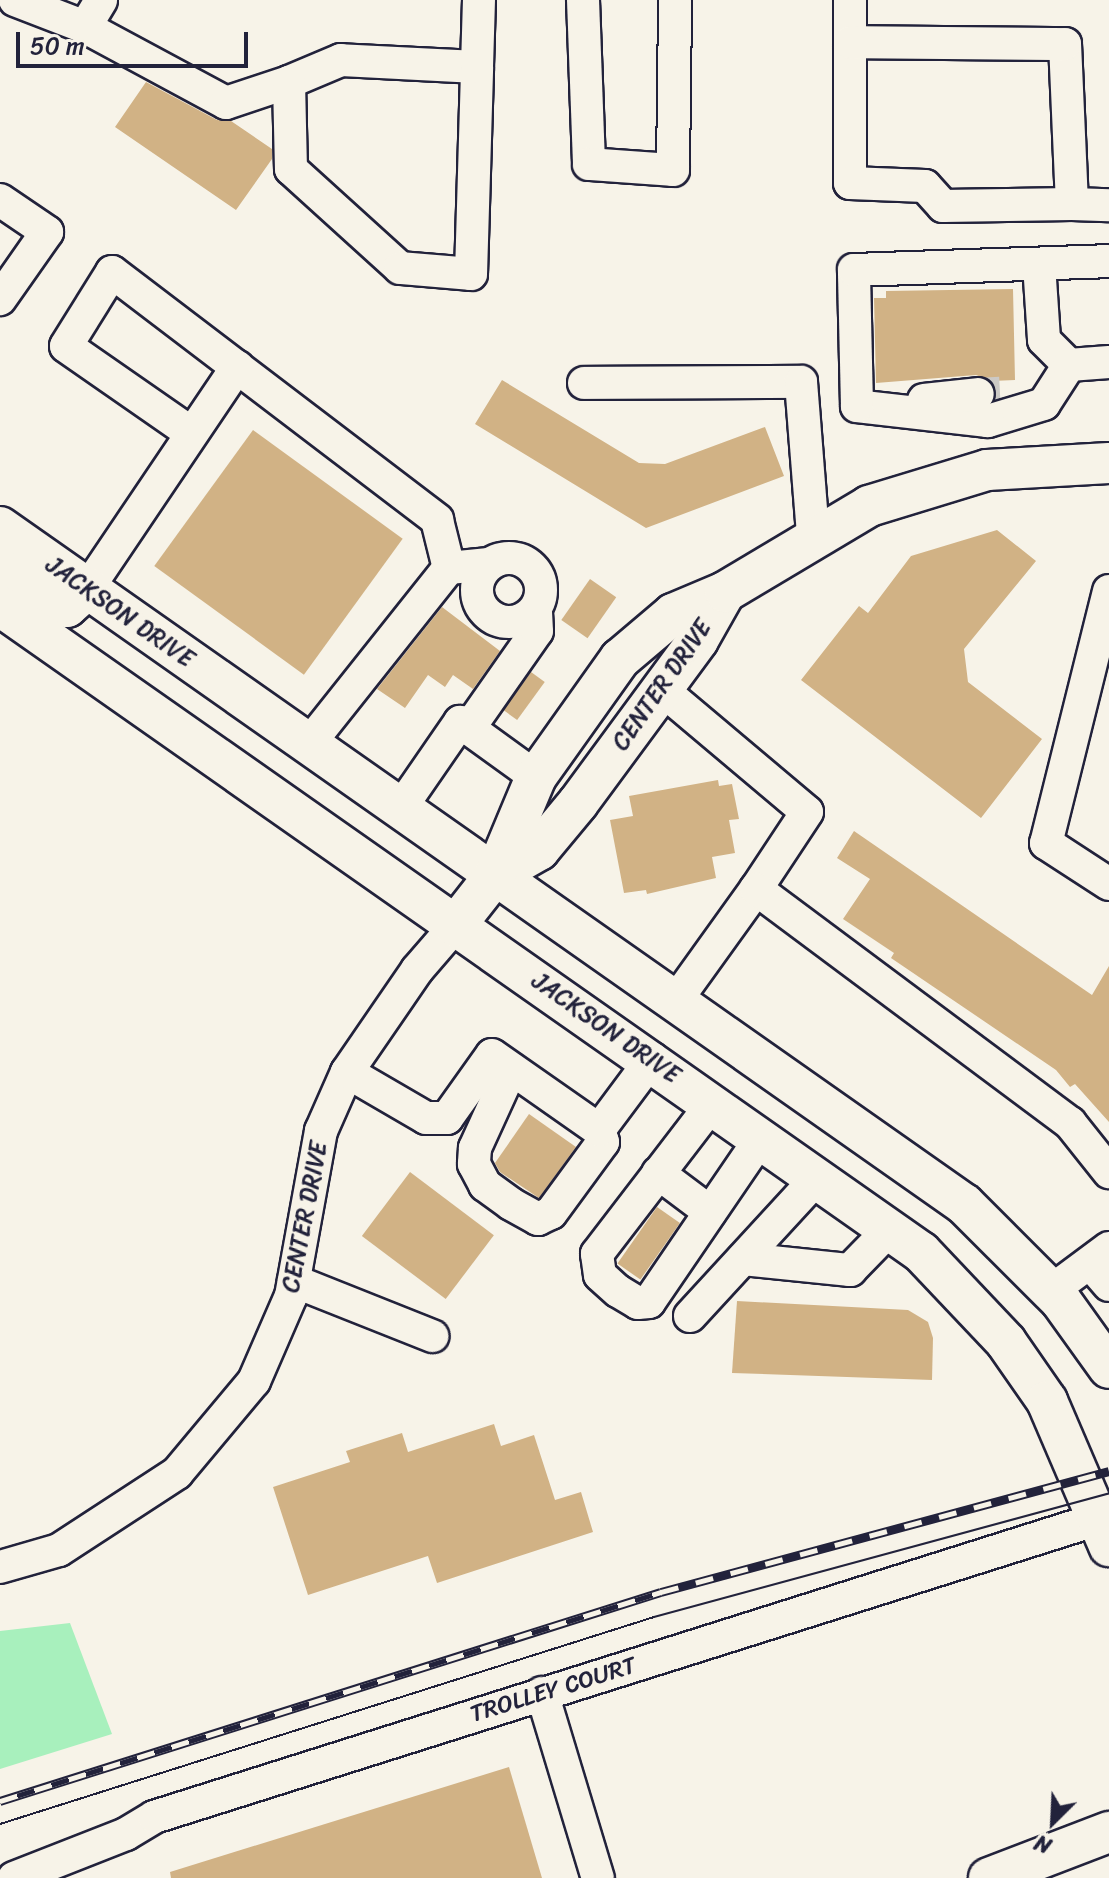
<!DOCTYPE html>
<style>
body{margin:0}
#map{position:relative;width:1109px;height:1878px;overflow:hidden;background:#f7f3e8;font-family:Sriracha,sans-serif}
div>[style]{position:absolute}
.green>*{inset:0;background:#a8f0bd}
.building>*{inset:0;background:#d1b285;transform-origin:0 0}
.minor-tunnel>*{height:32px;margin-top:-16px;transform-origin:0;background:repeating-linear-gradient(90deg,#ccc9c5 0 32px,transparent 0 48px)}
.roads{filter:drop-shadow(2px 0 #22223b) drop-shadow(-2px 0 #22223b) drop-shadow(0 2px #22223b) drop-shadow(0 -2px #22223b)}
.minor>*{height:32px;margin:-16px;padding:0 16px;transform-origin:16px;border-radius:16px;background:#f7f3e8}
.minor>.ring{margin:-16px;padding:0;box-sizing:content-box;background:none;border:32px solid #f7f3e8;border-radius:50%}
.major>*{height:40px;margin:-20px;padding:0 20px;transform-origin:20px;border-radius:20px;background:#f7f3e8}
.tram>*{height:2px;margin:-1px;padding:0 1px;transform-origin:1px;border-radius:1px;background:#22223b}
.rail>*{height:9px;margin-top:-4.5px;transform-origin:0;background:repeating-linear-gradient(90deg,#f7f3e8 0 18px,#22223b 0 36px);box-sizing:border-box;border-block:2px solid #22223b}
span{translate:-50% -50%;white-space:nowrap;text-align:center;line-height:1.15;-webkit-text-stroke:6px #f7f3e8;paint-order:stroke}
.street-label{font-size:24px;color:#22223b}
.north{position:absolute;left:1013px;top:1782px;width:80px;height:80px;-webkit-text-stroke:6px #f7f3e8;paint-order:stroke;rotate:204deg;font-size:22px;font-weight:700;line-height:32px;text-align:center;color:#22223b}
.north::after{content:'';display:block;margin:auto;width:28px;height:36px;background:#22223b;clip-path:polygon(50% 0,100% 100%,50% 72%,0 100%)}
.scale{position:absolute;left:16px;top:32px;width:232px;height:36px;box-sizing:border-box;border:4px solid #22223b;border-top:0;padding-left:10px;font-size:24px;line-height:28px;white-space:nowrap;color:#22223b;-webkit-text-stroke:6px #f7f3e8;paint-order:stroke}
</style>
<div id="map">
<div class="green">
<i style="clip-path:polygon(70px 1623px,112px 1734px,0 1769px,0 1631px)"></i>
</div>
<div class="building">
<i style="clip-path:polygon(146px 82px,217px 120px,231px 121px,272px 149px,272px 159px,236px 210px,115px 127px)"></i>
<i style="clip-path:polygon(1013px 289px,1015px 380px,992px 381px,976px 375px,876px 383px,874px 298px,886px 298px,886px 291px)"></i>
<i style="clip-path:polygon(502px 380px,639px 463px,665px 464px,765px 427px,784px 476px,646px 528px,475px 424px)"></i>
<i style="left:253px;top:430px;width:185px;height:168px;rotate:36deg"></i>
<i style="clip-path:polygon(997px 530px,1036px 561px,964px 649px,968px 682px,1042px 739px,981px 818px,801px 680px,859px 606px,868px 613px,911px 556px)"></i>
<i style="left:590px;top:579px;width:32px;height:50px;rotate:35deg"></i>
<i style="clip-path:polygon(442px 607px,500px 651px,473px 689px,453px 675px,445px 687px,428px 675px,405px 708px,377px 689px)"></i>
<i style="left:531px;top:672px;width:17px;height:47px;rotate:36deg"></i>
<i style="clip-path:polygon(718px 780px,719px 786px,732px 784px,739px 819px,729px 820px,735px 853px,712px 857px,716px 878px,647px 894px,646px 890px,624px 893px,610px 820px,633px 816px,629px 796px)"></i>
<i style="clip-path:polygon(854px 831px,1092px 995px,1109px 966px,1109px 1122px,1075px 1084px,1070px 1087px,1056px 1070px,891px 958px,894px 953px,843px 919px,870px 879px,837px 858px)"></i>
<i style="clip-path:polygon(529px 1114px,576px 1147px,539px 1198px,500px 1172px,495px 1163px)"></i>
<i style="left:410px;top:1172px;width:105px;height:80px;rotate:37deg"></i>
<i style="left:657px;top:1207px;width:28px;height:69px;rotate:35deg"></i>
<i style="clip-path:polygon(737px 1301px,908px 1310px,928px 1322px,933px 1338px,932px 1380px,732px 1373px)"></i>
<i style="clip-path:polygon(494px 1424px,501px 1446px,534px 1435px,555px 1500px,581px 1492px,593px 1532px,437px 1583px,428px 1556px,308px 1595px,273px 1487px,350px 1462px,346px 1451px,402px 1433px,408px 1452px)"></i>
<i style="clip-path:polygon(509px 1767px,542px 1878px,171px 1878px,170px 1872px)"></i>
</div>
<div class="minor-tunnel">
<i style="left:978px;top:394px;width:22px;rotate:-3deg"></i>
</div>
<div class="roads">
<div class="minor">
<i style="left:15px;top:0;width:75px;rotate:21.1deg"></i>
<i style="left:85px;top:27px;width:160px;rotate:28.3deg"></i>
<i style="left:226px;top:103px;width:66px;rotate:-18.4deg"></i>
<i style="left:583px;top:0;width:164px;rotate:87.9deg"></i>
<i style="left:589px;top:164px;width:84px;rotate:4.1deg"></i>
<i style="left:673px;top:170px;width:170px;rotate:-89.3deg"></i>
<i style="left:850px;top:0;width:183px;rotate:90deg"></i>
<i style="left:850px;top:183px;width:75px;rotate:2.3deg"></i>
<i style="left:925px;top:186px;width:27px;rotate:48deg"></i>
<i style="left:943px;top:206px;width:129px;rotate:-0.9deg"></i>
<i style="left:1072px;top:204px;width:160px;rotate:-92.5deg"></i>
<i style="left:1065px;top:44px;width:215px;rotate:-179.5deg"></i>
<i style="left:85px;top:27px;width:31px;rotate:-59deg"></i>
<i style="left:477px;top:67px;width:136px;rotate:-177.1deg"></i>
<i style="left:341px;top:60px;width:56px;rotate:157.1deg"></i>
<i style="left:289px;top:82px;width:87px;rotate:88.7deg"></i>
<i style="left:291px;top:169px;width:147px;rotate:42.2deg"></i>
<i style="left:400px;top:268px;width:71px;rotate:4.8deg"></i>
<i style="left:471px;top:274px;width:207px;rotate:-88.3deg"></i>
<i style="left:477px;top:67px;width:67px;rotate:-88.3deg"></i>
<i style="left:0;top:200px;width:57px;rotate:34.2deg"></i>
<i style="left:47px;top:232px;width:82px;rotate:125deg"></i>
<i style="left:1072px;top:204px;width:37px;rotate:2deg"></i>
<i style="left:1039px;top:264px;width:76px;rotate:86.2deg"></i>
<i style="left:1044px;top:340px;width:35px;rotate:45deg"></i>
<i style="left:1069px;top:365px;width:46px;rotate:122.7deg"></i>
<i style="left:1044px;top:404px;width:59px;rotate:163.1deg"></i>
<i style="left:988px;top:421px;width:132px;rotate:-173.5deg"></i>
<i style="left:857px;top:406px;width:136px;rotate:-91.3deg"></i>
<i style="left:854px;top:270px;width:255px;rotate:-2deg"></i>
<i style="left:1069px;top:365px;width:40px;rotate:-4.3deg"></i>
<i style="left:584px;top:383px;width:217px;rotate:-0.3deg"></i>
<i style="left:801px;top:382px;width:153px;rotate:85.5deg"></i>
<i style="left:924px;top:400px;width:54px;rotate:-6.3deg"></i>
<i style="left:191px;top:433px;width:152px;rotate:-145.2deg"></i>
<i style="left:66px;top:346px;width:87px;rotate:-58.1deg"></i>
<i style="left:112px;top:272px;width:409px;rotate:37.3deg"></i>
<i style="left:437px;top:520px;width:49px;rotate:76deg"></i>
<i class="ring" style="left:477px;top:558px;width:32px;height:32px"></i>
<i style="left:88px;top:588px;width:267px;rotate:-56deg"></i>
<i style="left:1109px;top:591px;width:260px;rotate:104deg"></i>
<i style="left:1046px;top:843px;width:75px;rotate:33.1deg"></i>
<i style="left:660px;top:688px;width:192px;rotate:40.1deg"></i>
<i style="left:807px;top:812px;width:92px;rotate:123.5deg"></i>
<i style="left:469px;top:728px;width:118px;rotate:-55deg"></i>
<i style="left:537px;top:631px;width:22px;rotate:-93deg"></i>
<i style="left:308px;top:745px;width:226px;rotate:-51.5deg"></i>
<i style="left:449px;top:568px;width:40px;rotate:-5.7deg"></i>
<i style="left:400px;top:809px;width:106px;rotate:-55.4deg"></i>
<i style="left:460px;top:722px;width:94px;rotate:35.9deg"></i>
<i style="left:677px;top:999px;width:135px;rotate:-54.3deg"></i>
<i style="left:756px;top:889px;width:392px;rotate:36.7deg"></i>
<i style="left:1070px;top:1123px;width:63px;rotate:51.5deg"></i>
<i style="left:511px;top:1069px;width:87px;rotate:114.5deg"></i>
<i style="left:475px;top:1148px;width:16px;rotate:94deg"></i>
<i style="left:474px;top:1164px;width:24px;rotate:62deg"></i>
<i style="left:485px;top:1185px;width:32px;rotate:36deg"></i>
<i style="left:511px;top:1204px;width:31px;rotate:29deg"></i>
<i style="left:538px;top:1219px;width:14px;rotate:-25deg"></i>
<i style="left:551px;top:1213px;width:88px;rotate:-53.8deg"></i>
<i style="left:603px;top:1142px;width:13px;rotate:-108deg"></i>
<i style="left:347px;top:1072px;width:91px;rotate:30.2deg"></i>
<i style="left:426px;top:1118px;width:21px"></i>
<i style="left:447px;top:1118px;width:77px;rotate:-54.5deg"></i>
<i style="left:492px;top:1055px;width:131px;rotate:35deg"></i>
<i style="left:599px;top:1130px;width:89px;rotate:-53.3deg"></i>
<i style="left:712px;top:1104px;width:189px;rotate:127.5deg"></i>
<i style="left:597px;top:1254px;width:21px;rotate:82deg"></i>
<i style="left:600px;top:1275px;width:24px;rotate:42deg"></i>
<i style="left:618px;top:1291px;width:23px;rotate:31deg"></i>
<i style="left:638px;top:1303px;width:11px;rotate:-5deg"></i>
<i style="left:649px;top:1302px;width:197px;rotate:-55.7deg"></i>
<i style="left:658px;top:1173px;width:65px;rotate:36.9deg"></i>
<i style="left:743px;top:1259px;width:108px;rotate:5.9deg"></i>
<i style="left:850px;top:1270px;width:56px;rotate:-45.7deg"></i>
<i style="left:1090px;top:1263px;width:29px;rotate:49deg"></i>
<i style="left:294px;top:1281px;width:149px;rotate:21.7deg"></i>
<i style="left:1051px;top:1291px;width:72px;rotate:-36.6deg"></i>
<i style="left:690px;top:1316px;width:188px;rotate:-47.4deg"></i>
<i style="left:0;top:1567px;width:61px;rotate:-16.1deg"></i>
<i style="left:59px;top:1550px;width:141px;rotate:-33.1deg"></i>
<i style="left:177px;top:1473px;width:120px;rotate:-50.1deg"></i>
<i style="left:254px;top:1381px;width:93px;rotate:-66.5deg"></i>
<i style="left:291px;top:1296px;width:168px;rotate:-79.7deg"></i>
<i style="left:321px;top:1131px;width:64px;rotate:-66.2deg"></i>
<i style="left:347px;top:1072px;width:124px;rotate:-55.5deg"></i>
<i style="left:417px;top:970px;width:58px;rotate:-49.2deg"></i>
<i style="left:542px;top:1693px;width:193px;rotate:73.2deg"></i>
<i style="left:14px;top:1878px;width:120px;rotate:-21.4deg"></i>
<i style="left:126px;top:1834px;width:33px;rotate:-31deg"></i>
<i style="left:154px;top:1817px;width:990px;rotate:-17.52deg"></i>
</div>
<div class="major">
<i style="left:0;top:527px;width:1178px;rotate:35.08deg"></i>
<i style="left:964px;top:1204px;width:137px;rotate:45deg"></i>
<i style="left:1061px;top:1301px;width:82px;rotate:54.4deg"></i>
<i style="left:0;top:569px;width:77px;rotate:29.6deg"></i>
<i style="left:67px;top:607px;width:28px;rotate:-42deg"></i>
<i style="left:0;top:606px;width:1125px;rotate:35.05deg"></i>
<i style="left:921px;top:1252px;width:124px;rotate:46.6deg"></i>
<i style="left:1006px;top:1342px;width:72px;rotate:55.2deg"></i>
<i style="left:1047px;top:1401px;width:158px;rotate:66.8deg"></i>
<i style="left:495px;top:875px;width:51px;rotate:-29.6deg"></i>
<i style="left:539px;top:850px;width:61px;rotate:-50.3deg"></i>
<i style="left:578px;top:803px;width:202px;rotate:-53.6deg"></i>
<i style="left:698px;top:640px;width:55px;rotate:-60.6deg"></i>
<i style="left:455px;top:926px;width:65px;rotate:-51.9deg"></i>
<i style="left:495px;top:875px;width:106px;rotate:-67.3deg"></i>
<i style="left:536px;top:777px;width:145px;rotate:-54.6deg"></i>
<i style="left:620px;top:659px;width:70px;rotate:-40.3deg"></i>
<i style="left:673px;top:614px;width:56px;rotate:-22.9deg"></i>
<i style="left:725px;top:592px;width:168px;rotate:-30.8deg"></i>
<i style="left:869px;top:506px;width:123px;rotate:-17deg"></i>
<i style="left:987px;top:470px;width:122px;rotate:-3.3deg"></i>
<i style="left:989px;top:1878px;width:129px;rotate:-21deg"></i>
</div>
</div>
<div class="tram">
<i style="left:0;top:1824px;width:686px;rotate:-17.56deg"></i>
<i style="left:654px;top:1617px;width:472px;rotate:-15.2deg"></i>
</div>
<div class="rail">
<i style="left:0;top:1801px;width:693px;rotate:-17.55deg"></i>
<i style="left:661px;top:1592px;width:464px;rotate:-15.1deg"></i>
</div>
<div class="street-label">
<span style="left:120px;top:612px;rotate:35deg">JACKSON DRIVE</span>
<span style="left:662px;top:685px;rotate:-55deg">CENTER DRIVE</span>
<span style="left:606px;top:1028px;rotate:35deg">JACKSON DRIVE</span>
<span style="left:305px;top:1217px;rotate:-79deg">CENTER DRIVE</span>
<span style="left:553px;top:1690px;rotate:-17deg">TROLLEY COURT</span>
</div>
<div class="north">N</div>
<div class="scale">50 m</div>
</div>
